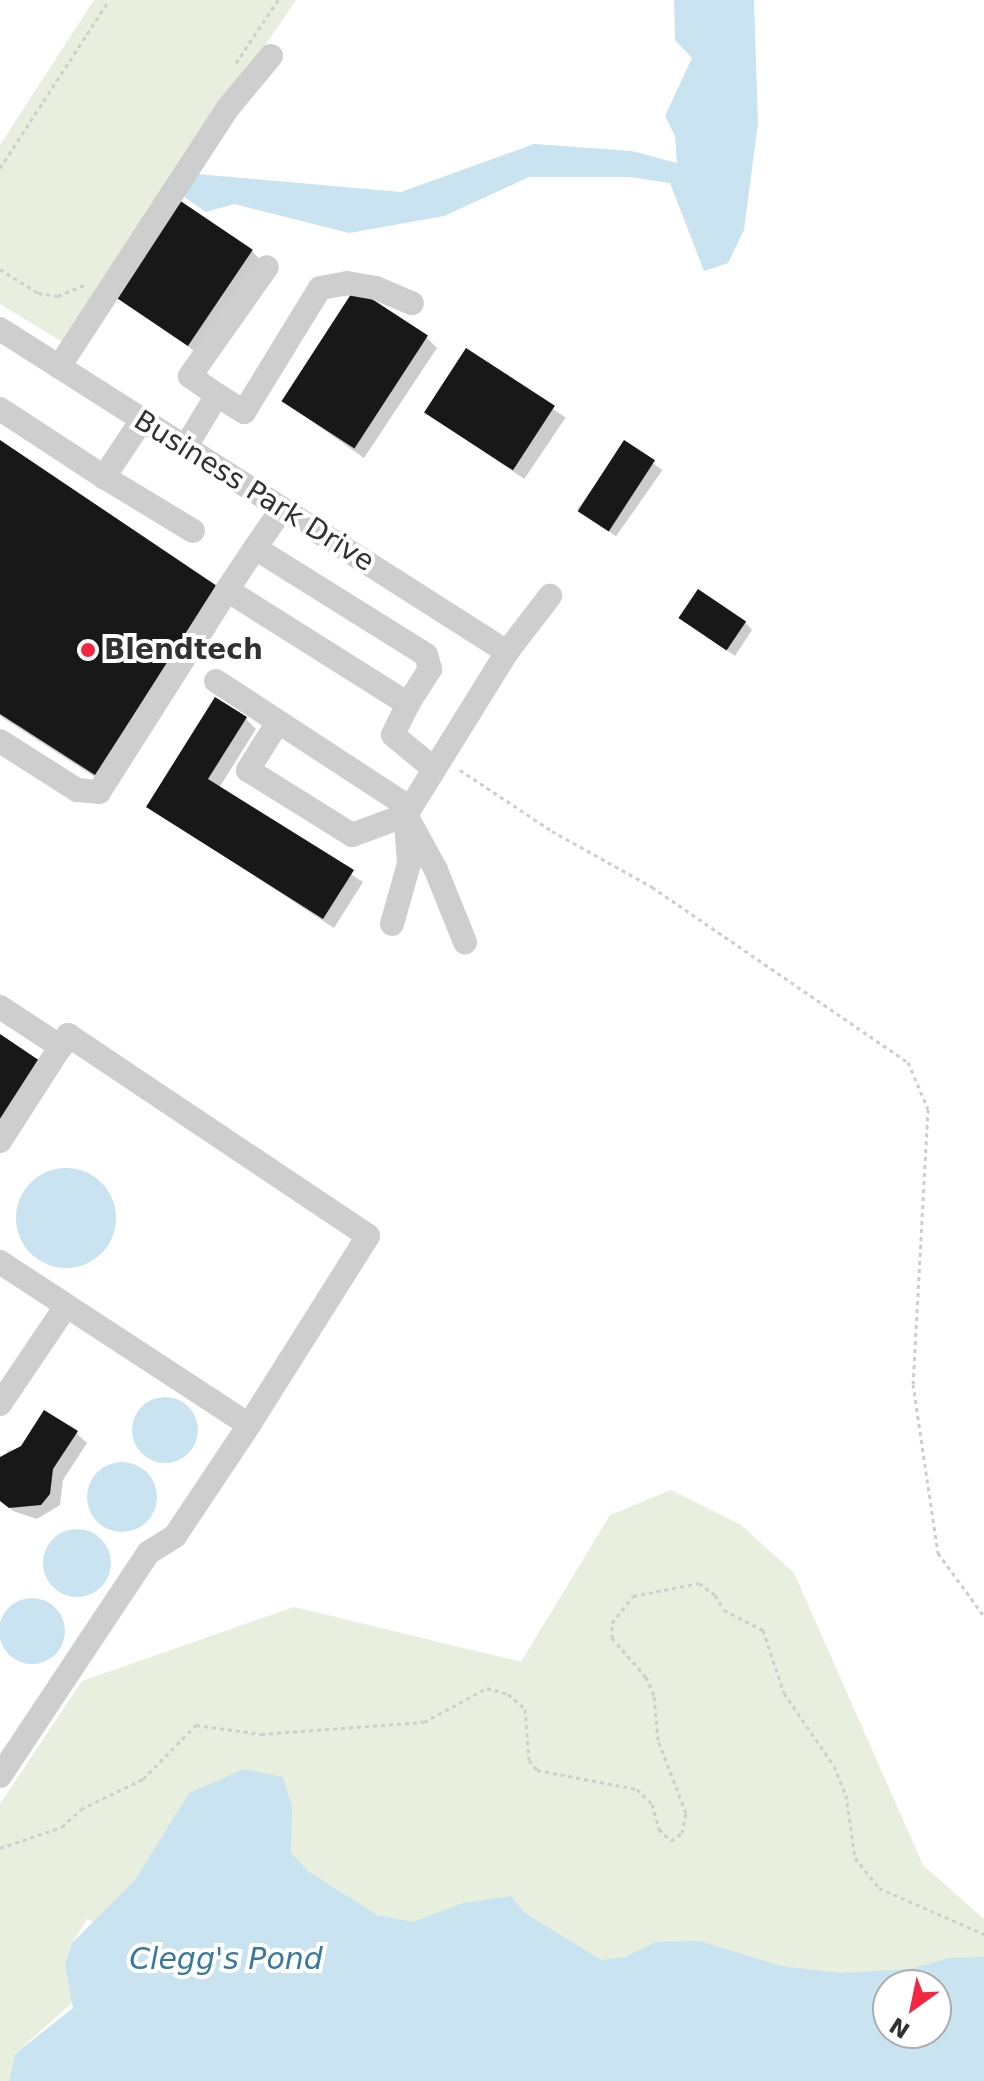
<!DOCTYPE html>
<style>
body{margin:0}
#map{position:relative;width:984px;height:2081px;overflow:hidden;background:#fff;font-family:"DejaVu Sans",sans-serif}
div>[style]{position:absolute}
.green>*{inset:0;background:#e8efde}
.water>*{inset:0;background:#c9e3f0}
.round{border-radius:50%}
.shadow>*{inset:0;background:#0003;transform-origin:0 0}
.building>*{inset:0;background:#181818;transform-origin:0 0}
.path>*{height:3px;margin-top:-1.5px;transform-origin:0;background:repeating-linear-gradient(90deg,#cecece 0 4px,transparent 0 8px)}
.minor>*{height:24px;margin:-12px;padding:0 12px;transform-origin:12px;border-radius:12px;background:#cecece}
.dots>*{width:22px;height:22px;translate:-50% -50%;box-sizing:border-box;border:4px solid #fff;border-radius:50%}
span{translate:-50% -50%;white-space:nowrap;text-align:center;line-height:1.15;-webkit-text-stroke:8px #fff;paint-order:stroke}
.street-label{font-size:28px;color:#313131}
.poi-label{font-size:28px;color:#313131;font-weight:700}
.left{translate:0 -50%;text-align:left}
.water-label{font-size:30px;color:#377a9c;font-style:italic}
.north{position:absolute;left:872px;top:1969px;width:80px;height:80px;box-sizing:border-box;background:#fff;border:2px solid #adadad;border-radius:50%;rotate:213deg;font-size:22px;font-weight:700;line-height:32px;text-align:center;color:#313131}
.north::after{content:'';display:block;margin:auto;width:28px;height:36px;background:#f42742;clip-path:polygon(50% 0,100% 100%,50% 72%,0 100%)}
</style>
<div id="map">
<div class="green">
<i style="clip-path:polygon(94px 0,296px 0,64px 343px,0 304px,0 145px)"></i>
<i style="clip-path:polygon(evenodd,671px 1490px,741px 1525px,794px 1573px,923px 1865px,984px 1919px,984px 2081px,461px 2081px,87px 1919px,72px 1943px,65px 1965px,75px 2000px,15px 2054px,9px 2081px,0 2081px,0 1804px,82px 1681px,294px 1607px,521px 1662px,610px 1515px,671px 1490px,888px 1985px,936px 1985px,936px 2033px,888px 2033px,888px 1985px)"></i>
</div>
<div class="water">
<i style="clip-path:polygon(674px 0,754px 0,758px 123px,744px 230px,728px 263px,704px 271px,670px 183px,629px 177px,529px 177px,444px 216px,349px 233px,234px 204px,206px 212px,178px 193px,197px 174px,401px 192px,534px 144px,632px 151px,677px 163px,675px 136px,665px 116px,692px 58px,675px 40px)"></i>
<i class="round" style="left:16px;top:1168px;width:100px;height:100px"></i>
<i class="round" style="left:132px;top:1397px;width:66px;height:66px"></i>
<i class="round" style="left:87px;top:1462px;width:70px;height:70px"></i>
<i class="round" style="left:43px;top:1529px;width:68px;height:68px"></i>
<i class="round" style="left:-1px;top:1598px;width:66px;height:66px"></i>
<i style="clip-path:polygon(evenodd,244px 1769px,283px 1777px,292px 1807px,291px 1853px,308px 1871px,377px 1915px,413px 1922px,463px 1903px,511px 1896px,525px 1913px,601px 1960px,625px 1957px,656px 1942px,699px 1941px,781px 1966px,841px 1973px,910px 1969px,949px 1958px,984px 1957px,984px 2081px,9px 2081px,15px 2054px,73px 2008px,65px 1965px,72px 1943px,135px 1880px,189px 1793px,244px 1769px,888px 1985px,936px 1985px,936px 2033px,888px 2033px,888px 1985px)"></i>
</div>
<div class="shadow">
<i style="clip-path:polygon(252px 251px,262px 262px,200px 355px,117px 296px)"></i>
<i style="clip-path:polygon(427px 338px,437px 348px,364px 458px,283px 401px)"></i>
<i style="left:467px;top:351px;width:119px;height:74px;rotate:34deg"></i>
<i style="left:624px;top:443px;width:47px;height:81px;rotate:35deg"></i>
<i style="clip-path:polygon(0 444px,216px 587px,106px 784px,0 716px)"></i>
<i style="clip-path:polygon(681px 618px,745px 622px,752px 630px,735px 656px)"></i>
<i style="clip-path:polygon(246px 719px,256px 729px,219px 788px,363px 882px,334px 928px,149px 807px)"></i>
<i style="clip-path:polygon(76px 1433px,87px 1443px,63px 1480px,60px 1505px,37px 1519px,13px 1511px,0 1496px,0 1460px,8px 1451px)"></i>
</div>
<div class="building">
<i style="left:179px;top:200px;width:89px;height:116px;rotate:34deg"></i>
<i style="left:355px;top:288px;width:87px;height:135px;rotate:33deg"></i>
<i style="left:466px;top:348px;width:106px;height:77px;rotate:33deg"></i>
<i style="clip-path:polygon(0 440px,217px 586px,95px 775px,0 714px)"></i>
<i style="left:624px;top:440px;width:37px;height:85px;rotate:33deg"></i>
<i style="left:698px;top:589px;width:58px;height:35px;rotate:34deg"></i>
<i style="clip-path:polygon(215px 697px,247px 717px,208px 779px,354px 870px,323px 919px,146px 807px)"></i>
<i style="clip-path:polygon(0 1034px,40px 1061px,0 1121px)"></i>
<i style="clip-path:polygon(44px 1410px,78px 1431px,53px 1469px,50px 1494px,41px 1505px,9px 1508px,0 1501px,0 1457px,21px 1446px)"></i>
</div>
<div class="path">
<i style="left:236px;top:63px;width:76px;rotate:-56.3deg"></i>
<i style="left:0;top:168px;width:200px;rotate:-57deg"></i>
<i style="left:0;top:269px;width:45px;rotate:32.3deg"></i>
<i style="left:38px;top:293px;width:20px;rotate:9deg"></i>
<i style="left:58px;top:296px;width:30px;rotate:-23deg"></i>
<i style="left:460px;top:770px;width:110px;rotate:33.5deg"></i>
<i style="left:552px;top:831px;width:115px;rotate:29.2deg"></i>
<i style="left:652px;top:887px;width:310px;rotate:34.4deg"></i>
<i style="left:908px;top:1062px;width:51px;rotate:66.9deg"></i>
<i style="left:928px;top:1109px;width:275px;rotate:93.1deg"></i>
<i style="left:913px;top:1384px;width:171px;rotate:81.6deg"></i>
<i style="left:938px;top:1553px;width:78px;rotate:53.9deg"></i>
<i style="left:0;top:1848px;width:65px;rotate:-18.7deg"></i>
<i style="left:62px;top:1827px;width:26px;rotate:-43deg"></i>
<i style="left:81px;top:1809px;width:69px;rotate:-25.8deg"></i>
<i style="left:143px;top:1779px;width:76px;rotate:-45.5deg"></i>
<i style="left:196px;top:1725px;width:66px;rotate:7.9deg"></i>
<i style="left:261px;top:1734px;width:163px;rotate:-4.2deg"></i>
<i style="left:424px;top:1722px;width:72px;rotate:-28.4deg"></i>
<i style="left:487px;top:1688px;width:22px;rotate:16deg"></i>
<i style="left:508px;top:1694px;width:23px;rotate:41deg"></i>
<i style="left:525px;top:1709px;width:51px;rotate:85.5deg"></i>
<i style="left:529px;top:1760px;width:13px;rotate:51deg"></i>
<i style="left:537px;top:1770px;width:102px;rotate:10.8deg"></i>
<i style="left:637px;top:1789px;width:21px;rotate:45deg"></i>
<i style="left:652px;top:1804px;width:26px;rotate:74deg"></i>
<i style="left:659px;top:1829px;width:17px;rotate:45deg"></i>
<i style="left:671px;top:1841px;width:14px;rotate:-36deg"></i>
<i style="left:682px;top:1833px;width:20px;rotate:-79deg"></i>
<i style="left:686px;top:1813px;width:78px;rotate:-111deg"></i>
<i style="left:658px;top:1740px;width:45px;rotate:-95.1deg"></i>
<i style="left:654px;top:1695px;width:20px;rotate:-114deg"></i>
<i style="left:646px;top:1677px;width:52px;rotate:-131.1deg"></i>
<i style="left:612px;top:1638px;width:15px;rotate:-90deg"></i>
<i style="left:612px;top:1623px;width:34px;rotate:-52deg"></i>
<i style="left:633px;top:1596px;width:67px;rotate:-11.1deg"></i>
<i style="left:699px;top:1583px;width:20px;rotate:37deg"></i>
<i style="left:715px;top:1595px;width:17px;rotate:59deg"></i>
<i style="left:724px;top:1610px;width:44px;rotate:27.1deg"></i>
<i style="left:763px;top:1630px;width:66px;rotate:71.6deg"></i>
<i style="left:784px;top:1693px;width:88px;rotate:55.6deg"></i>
<i style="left:834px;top:1766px;width:31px;rotate:68deg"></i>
<i style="left:846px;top:1795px;width:64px;rotate:81.9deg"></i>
<i style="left:855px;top:1858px;width:38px;rotate:51deg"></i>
<i style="left:879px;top:1888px;width:115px;rotate:23.7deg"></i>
</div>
<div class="minor">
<i style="left:0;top:329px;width:601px;rotate:32.5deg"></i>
<i style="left:59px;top:367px;width:308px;rotate:-56.9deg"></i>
<i style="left:227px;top:109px;width:69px;rotate:-50.3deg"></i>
<i style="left:217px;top:395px;width:32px;rotate:32deg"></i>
<i style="left:244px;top:412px;width:145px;rotate:-58.5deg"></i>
<i style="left:320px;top:288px;width:27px;rotate:-10deg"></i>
<i style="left:347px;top:283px;width:29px;rotate:10deg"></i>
<i style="left:376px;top:288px;width:39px;rotate:23deg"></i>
<i style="left:0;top:409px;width:124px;rotate:33.2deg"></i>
<i style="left:142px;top:420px;width:69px;rotate:123.7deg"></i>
<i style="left:104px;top:477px;width:104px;rotate:31.2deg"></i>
<i style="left:185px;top:448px;width:62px;rotate:-58.9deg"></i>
<i style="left:217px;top:395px;width:33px;rotate:-145deg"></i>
<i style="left:190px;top:376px;width:133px;rotate:-54.8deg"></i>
<i style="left:255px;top:548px;width:202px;rotate:32deg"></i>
<i style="left:426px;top:655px;width:15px;rotate:74deg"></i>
<i style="left:430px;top:669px;width:41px;rotate:122.2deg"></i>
<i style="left:408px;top:704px;width:214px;rotate:-147.8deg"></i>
<i style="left:227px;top:590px;width:50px;rotate:-56.3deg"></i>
<i style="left:255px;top:548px;width:47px;rotate:-55.3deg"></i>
<i style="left:216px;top:681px;width:232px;rotate:33.2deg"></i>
<i style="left:408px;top:704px;width:34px;rotate:116deg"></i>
<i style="left:393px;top:735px;width:53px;rotate:39.7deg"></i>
<i style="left:278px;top:722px;width:57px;rotate:122deg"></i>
<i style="left:248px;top:770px;width:123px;rotate:32deg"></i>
<i style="left:352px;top:835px;width:58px;rotate:-20.3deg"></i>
<i style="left:0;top:741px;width:91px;rotate:32.5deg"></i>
<i style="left:77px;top:790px;width:22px;rotate:5deg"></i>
<i style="left:99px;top:792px;width:239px;rotate:-57.6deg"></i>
<i style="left:406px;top:815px;width:192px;rotate:-58.2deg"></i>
<i style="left:507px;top:652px;width:71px;rotate:-52.5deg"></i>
<i style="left:406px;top:815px;width:63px;rotate:61.4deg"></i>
<i style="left:436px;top:870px;width:78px;rotate:68.1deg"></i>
<i style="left:392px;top:924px;width:62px;rotate:-74.2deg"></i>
<i style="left:409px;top:864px;width:42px;rotate:-94.1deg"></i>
<i style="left:0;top:1007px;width:73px;rotate:33.3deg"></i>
<i style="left:0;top:1141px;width:126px;rotate:-57.3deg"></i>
<i style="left:68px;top:1035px;width:361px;rotate:33.8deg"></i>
<i style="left:368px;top:1236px;width:223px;rotate:122.2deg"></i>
<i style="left:249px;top:1425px;width:298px;rotate:-146.8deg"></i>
<i style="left:0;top:1404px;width:118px;rotate:-56deg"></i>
<i style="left:0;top:1776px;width:268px;rotate:-56.4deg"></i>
<i style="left:148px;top:1553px;width:32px;rotate:-32deg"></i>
<i style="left:175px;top:1536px;width:133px;rotate:-56.3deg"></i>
</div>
<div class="dots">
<i style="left:88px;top:650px;background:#f42742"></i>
</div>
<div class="street-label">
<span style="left:254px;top:491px;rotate:32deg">Business Park Drive</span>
</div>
<div class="poi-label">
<span class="left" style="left:104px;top:650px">Blendtech</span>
</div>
<div class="water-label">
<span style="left:226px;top:1959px">Clegg's Pond</span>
</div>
<div class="north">N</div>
</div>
